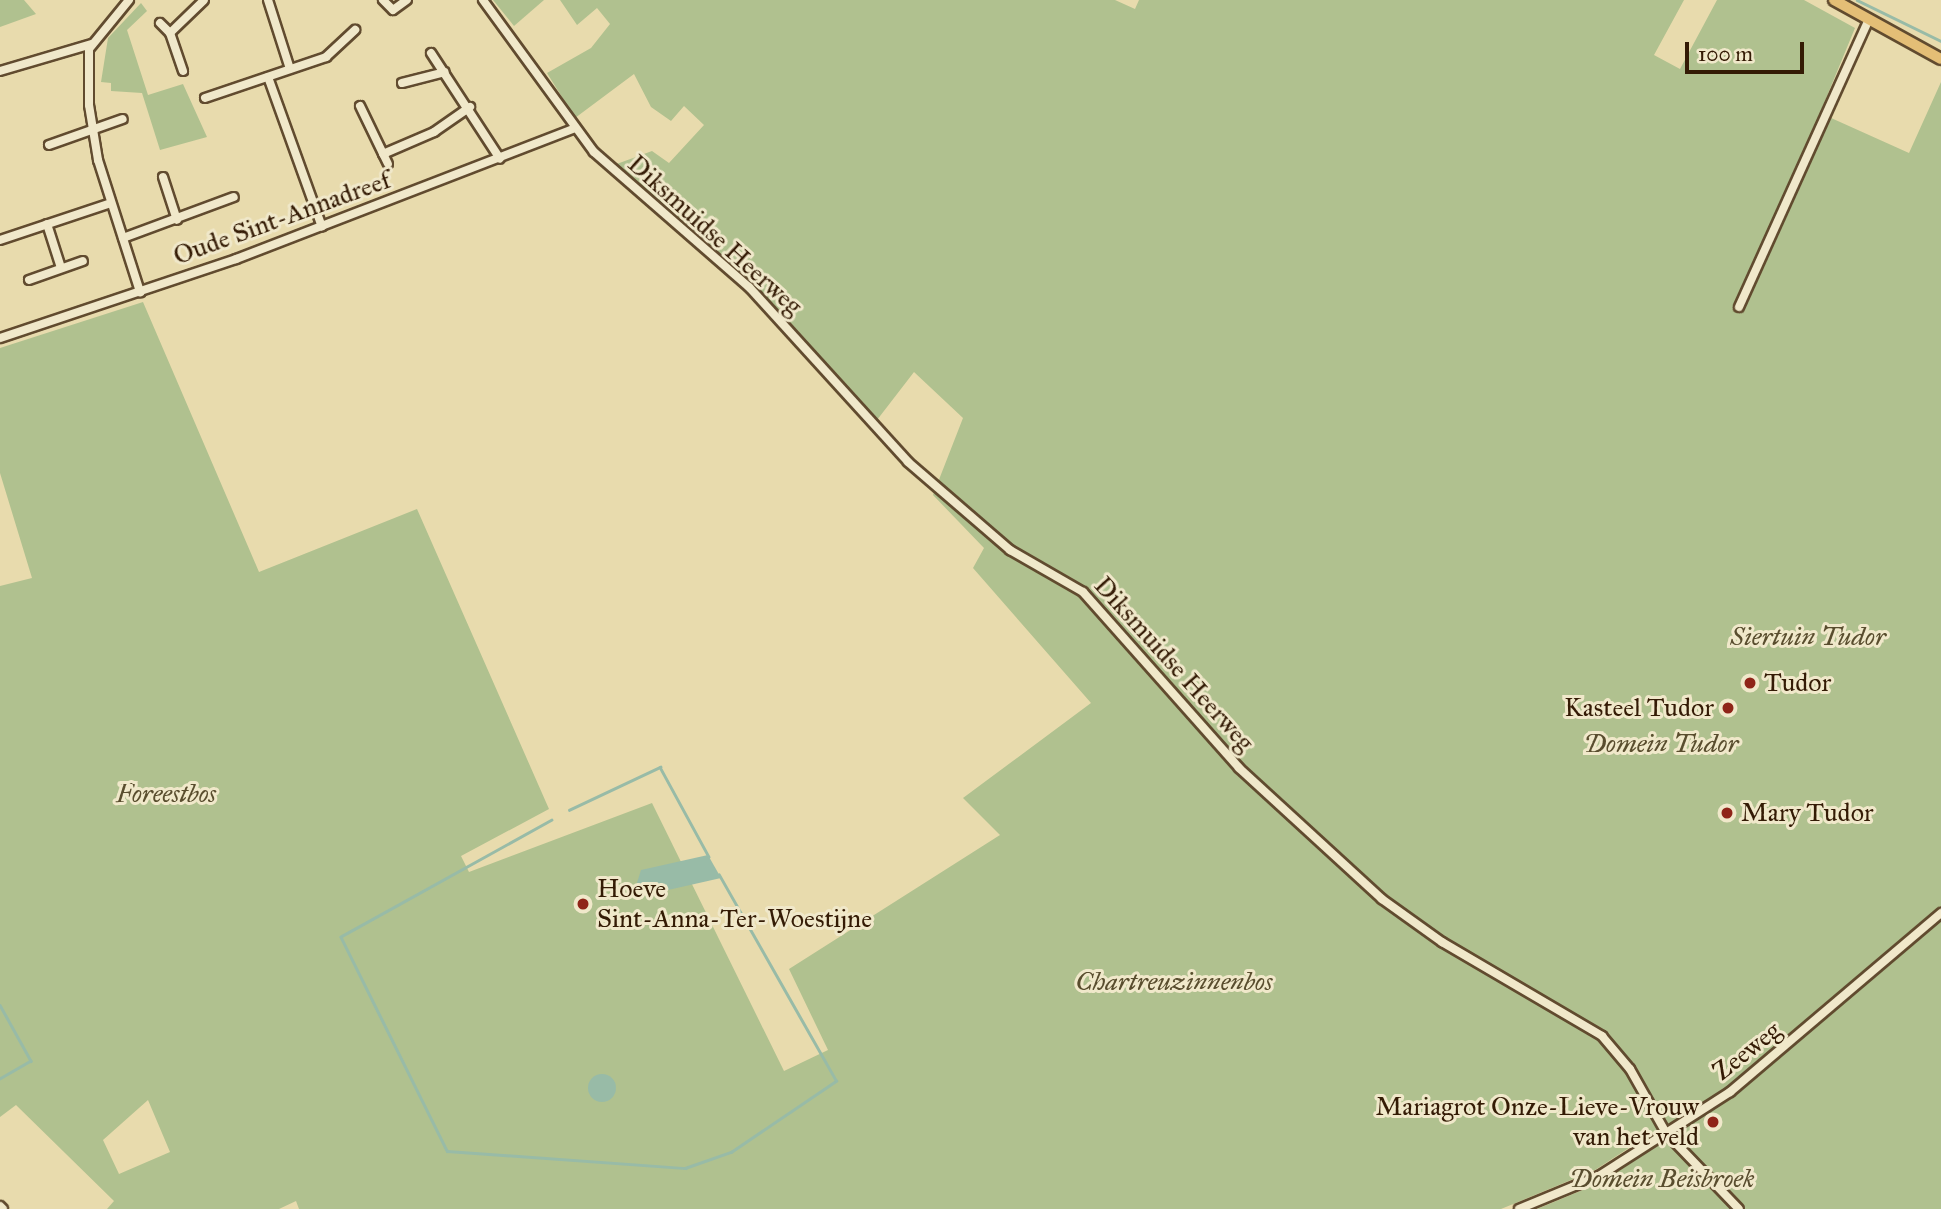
<!DOCTYPE html>
<style>
body{margin:0}
#map{position:relative;width:1941px;height:1209px;overflow:hidden;background:#e8dbad;font-family:"IM FELL Great Primer",serif}
div>[style]{position:absolute}
.green>*{inset:0;background:#b0c18f}
.water>*{inset:0;background:#98bba7}
.round{border-radius:50%}
.stream>*{height:2.5px;margin:-1.25px;padding:0 1.25px;transform-origin:1.25px;border-radius:1.25px;background:#98bba7}
.roads{filter:drop-shadow(2px 0 #614b2f) drop-shadow(-2px 0 #614b2f) drop-shadow(0 2px #614b2f) drop-shadow(0 -2px #614b2f)}
.minor>*{height:8px;margin:-4px;padding:0 4px;transform-origin:4px;border-radius:4px;background:#f0e8ca}
.major>*{height:10px;margin:-5px;padding:0 5px;transform-origin:5px;border-radius:5px;background:#e4be76}
.dots>*{width:19px;height:19px;translate:-50% -50%;box-sizing:border-box;border:4px solid #f0e8ca;border-radius:50%}
span{translate:-50% -50%;white-space:nowrap;text-align:center;line-height:1.15;-webkit-text-stroke:6px #f0e8ca;paint-order:stroke}
.street-label{font-size:26px;color:#341b05}
.park-label{font-size:26px;color:#594d2e;font-style:italic}
.poi-label{font-size:26px;color:#341b05}
.left{translate:0 -50%;text-align:left}
.right{translate:-100% -50%;text-align:right}
.scale{position:absolute;left:1685px;top:42px;width:119px;height:32px;box-sizing:border-box;border:4px solid #341b05;border-top:0;padding-left:9px;font-size:21px;line-height:24px;white-space:nowrap;color:#341b05;-webkit-text-stroke:5px #f0e8ca;paint-order:stroke}
</style>
<div id="map">
<div class="green">
<i style="clip-path:polygon(0 0,24px 0,36px 14px,0 27px)"></i>
<i style="clip-path:polygon(493px 0,544px 0,514px 26px)"></i>
<i style="clip-path:polygon(evenodd,560px 0,1115px 0,1135px 9px,1139px 0,1684px 0,1654px 55px,1680px 69px,1717px 0,1804px 0,1855px 28px,1820px 113px,1909px 153px,1941px 82px,1941px 1209px,1537px 1209px,1602px 1182px,1663px 1142px,1655px 1131px,1595px 1170px,1501px 1209px,299px 1209px,296px 1201px,279px 1209px,107px 1209px,114px 1201px,16px 1105px,0 1117px,0 586px,32px 578px,0 473px,0 348px,143px 302px,259px 572px,417px 509px,549px 809px,461px 856px,469px 872px,652px 803px,784px 1071px,828px 1050px,789px 969px,1000px 835px,963px 798px,1091px 703px,973px 568px,984px 548px,933px 495px,963px 418px,914px 372px,877px 420px,767px 300px,614px 165px,652px 151px,669px 163px,704px 125px,684px 106px,671px 121px,651px 107px,634px 74px,575px 118px,547px 73px,591px 48px,610px 24px,597px 8px,577px 25px,560px 0,148px 1100px,170px 1152px,119px 1174px,103px 1140px,148px 1100px)"></i>
<i style="clip-path:polygon(141px 3px,147px 11px,127px 30px,148px 95px,183px 84px,207px 137px,160px 150px,142px 93px,111px 91px,111px 83px,101px 82px,108px 38px)"></i>
</div>
<div class="water">
<i style="clip-path:polygon(708px 855px,721px 878px,646px 895px,635px 889px,641px 870px)"></i>
<i class="round" style="left:588px;top:1074px;width:28px;height:28px"></i>
</div>
<div class="stream">
<i style="left:1857px;top:0;width:93px;rotate:26deg"></i>
<i style="left:569px;top:810px;width:101px;rotate:-25.3deg"></i>
<i style="left:660px;top:767px;width:102px;rotate:61.4deg"></i>
<i style="left:552px;top:820px;width:241px;rotate:151deg"></i>
<i style="left:341px;top:937px;width:239px;rotate:63.6deg"></i>
<i style="left:447px;top:1151px;width:239px;rotate:4.1deg"></i>
<i style="left:685px;top:1168px;width:49px;rotate:-19.2deg"></i>
<i style="left:731px;top:1152px;width:127px;rotate:-34.1deg"></i>
<i style="left:836px;top:1081px;width:237px;rotate:-119.6deg"></i>
<i style="left:0;top:1005px;width:64px;rotate:61deg"></i>
<i style="left:31px;top:1061px;width:36px;rotate:150deg"></i>
</div>
<div class="roads">
<div class="minor">
<i style="left:129px;top:0;width:63px;rotate:129.2deg"></i>
<i style="left:89px;top:49px;width:56px;rotate:90deg"></i>
<i style="left:89px;top:105px;width:56px;rotate:80.7deg"></i>
<i style="left:98px;top:160px;width:139px;rotate:72.3deg"></i>
<i style="left:268px;top:0;width:72px;rotate:72.3deg"></i>
<i style="left:383px;top:0;width:14px;rotate:45deg"></i>
<i style="left:393px;top:10px;width:17px;rotate:-36deg"></i>
<i style="left:483px;top:0;width:188px;rotate:53.9deg"></i>
<i style="left:594px;top:152px;width:206px;rotate:41.1deg"></i>
<i style="left:749px;top:287px;width:236px;rotate:47.7deg"></i>
<i style="left:908px;top:462px;width:135px;rotate:40.8deg"></i>
<i style="left:1010px;top:550px;width:84px;rotate:29.9deg"></i>
<i style="left:1083px;top:592px;width:235px;rotate:48.4deg"></i>
<i style="left:1239px;top:768px;width:194px;rotate:42.5deg"></i>
<i style="left:1382px;top:899px;width:74px;rotate:35.6deg"></i>
<i style="left:1442px;top:942px;width:186px;rotate:30.4deg"></i>
<i style="left:1602px;top:1036px;width:43px;rotate:49.7deg"></i>
<i style="left:1630px;top:1069px;width:73px;rotate:60.6deg"></i>
<i style="left:1666px;top:1133px;width:105px;rotate:46.2deg"></i>
<i style="left:160px;top:23px;width:14px;rotate:45deg"></i>
<i style="left:431px;top:53px;width:126px;rotate:56.9deg"></i>
<i style="left:0;top:71px;width:96px;rotate:-16.4deg"></i>
<i style="left:183px;top:71px;width:40px;rotate:-108.9deg"></i>
<i style="left:170px;top:33px;width:47px;rotate:-44.1deg"></i>
<i style="left:268px;top:77px;width:159px;rotate:70.2deg"></i>
<i style="left:402px;top:83px;width:44px;rotate:-14.3deg"></i>
<i style="left:205px;top:98px;width:128px;rotate:-18.7deg"></i>
<i style="left:326px;top:57px;width:40px;rotate:-43deg"></i>
<i style="left:360px;top:106px;width:64px;rotate:64.2deg"></i>
<i style="left:49px;top:145px;width:78px;rotate:-19.4deg"></i>
<i style="left:383px;top:154px;width:56px;rotate:-23.3deg"></i>
<i style="left:434px;top:132px;width:44px;rotate:-34.8deg"></i>
<i style="left:163px;top:177px;width:45px;rotate:72deg"></i>
<i style="left:47px;top:224px;width:46px;rotate:72.3deg"></i>
<i style="left:123px;top:238px;width:118px;rotate:-20.3deg"></i>
<i style="left:0;top:240px;width:117px;rotate:-18.4deg"></i>
<i style="left:29px;top:280px;width:57px;rotate:-19.4deg"></i>
<i style="left:1739px;top:307px;width:316px;rotate:-65.7deg"></i>
<i style="left:0;top:338px;width:249px;rotate:-18.5deg"></i>
<i style="left:236px;top:259px;width:363px;rotate:-21.1deg"></i>
<i style="left:0;top:1206px;width:4px;rotate:45deg"></i>
<i style="left:1519px;top:1209px;width:87px;rotate:-22.4deg"></i>
<i style="left:1599px;top:1176px;width:156px;rotate:-32.7deg"></i>
<i style="left:1730px;top:1092px;width:277px;rotate:-40.3deg"></i>
</div>
<div class="major">
<i style="left:1834px;top:0;width:122px;rotate:28.9deg"></i>
</div>
</div>
<div class="dots">
<i style="left:1750px;top:683px;background:#8f2418"></i>
<i style="left:1728px;top:708px;background:#8f2418"></i>
<i style="left:1727px;top:813px;background:#8f2418"></i>
<i style="left:583px;top:904px;background:#8f2418"></i>
<i style="left:1713px;top:1122px;background:#8f2418"></i>
</div>
<div class="street-label">
<span style="left:282px;top:218px;rotate:-20deg">Oude Sint-Annadreef</span>
<span style="left:715px;top:235px;rotate:42deg">Diksmuidse Heerweg</span>
<span style="left:1174px;top:664px;rotate:48deg">Diksmuidse Heerweg</span>
<span style="left:1747px;top:1051px;rotate:-38deg">Zeeweg</span>
</div>
<div class="park-label">
<span style="left:1808px;top:637px">Siertuin Tudor</span>
<span style="left:1661px;top:744px">Domein Tudor</span>
<span style="left:166px;top:794px">Foreestbos</span>
<span style="left:1174px;top:982px">Chartreuzinnenbos</span>
<span style="left:1662px;top:1179px">Domein Beisbroek</span>
</div>
<div class="poi-label">
<span class="left" style="left:1764px;top:683px">Tudor</span>
<span class="right" style="left:1714px;top:708px">Kasteel Tudor</span>
<span class="left" style="left:1741px;top:813px">Mary Tudor</span>
<span class="left" style="left:597px;top:904px">Hoeve<br>Sint-Anna-Ter-Woestijne</span>
<span class="right" style="left:1699px;top:1122px">Mariagrot Onze-Lieve-Vrouw<br>van het veld</span>
</div>
<div class="scale">100 m</div>
</div>
